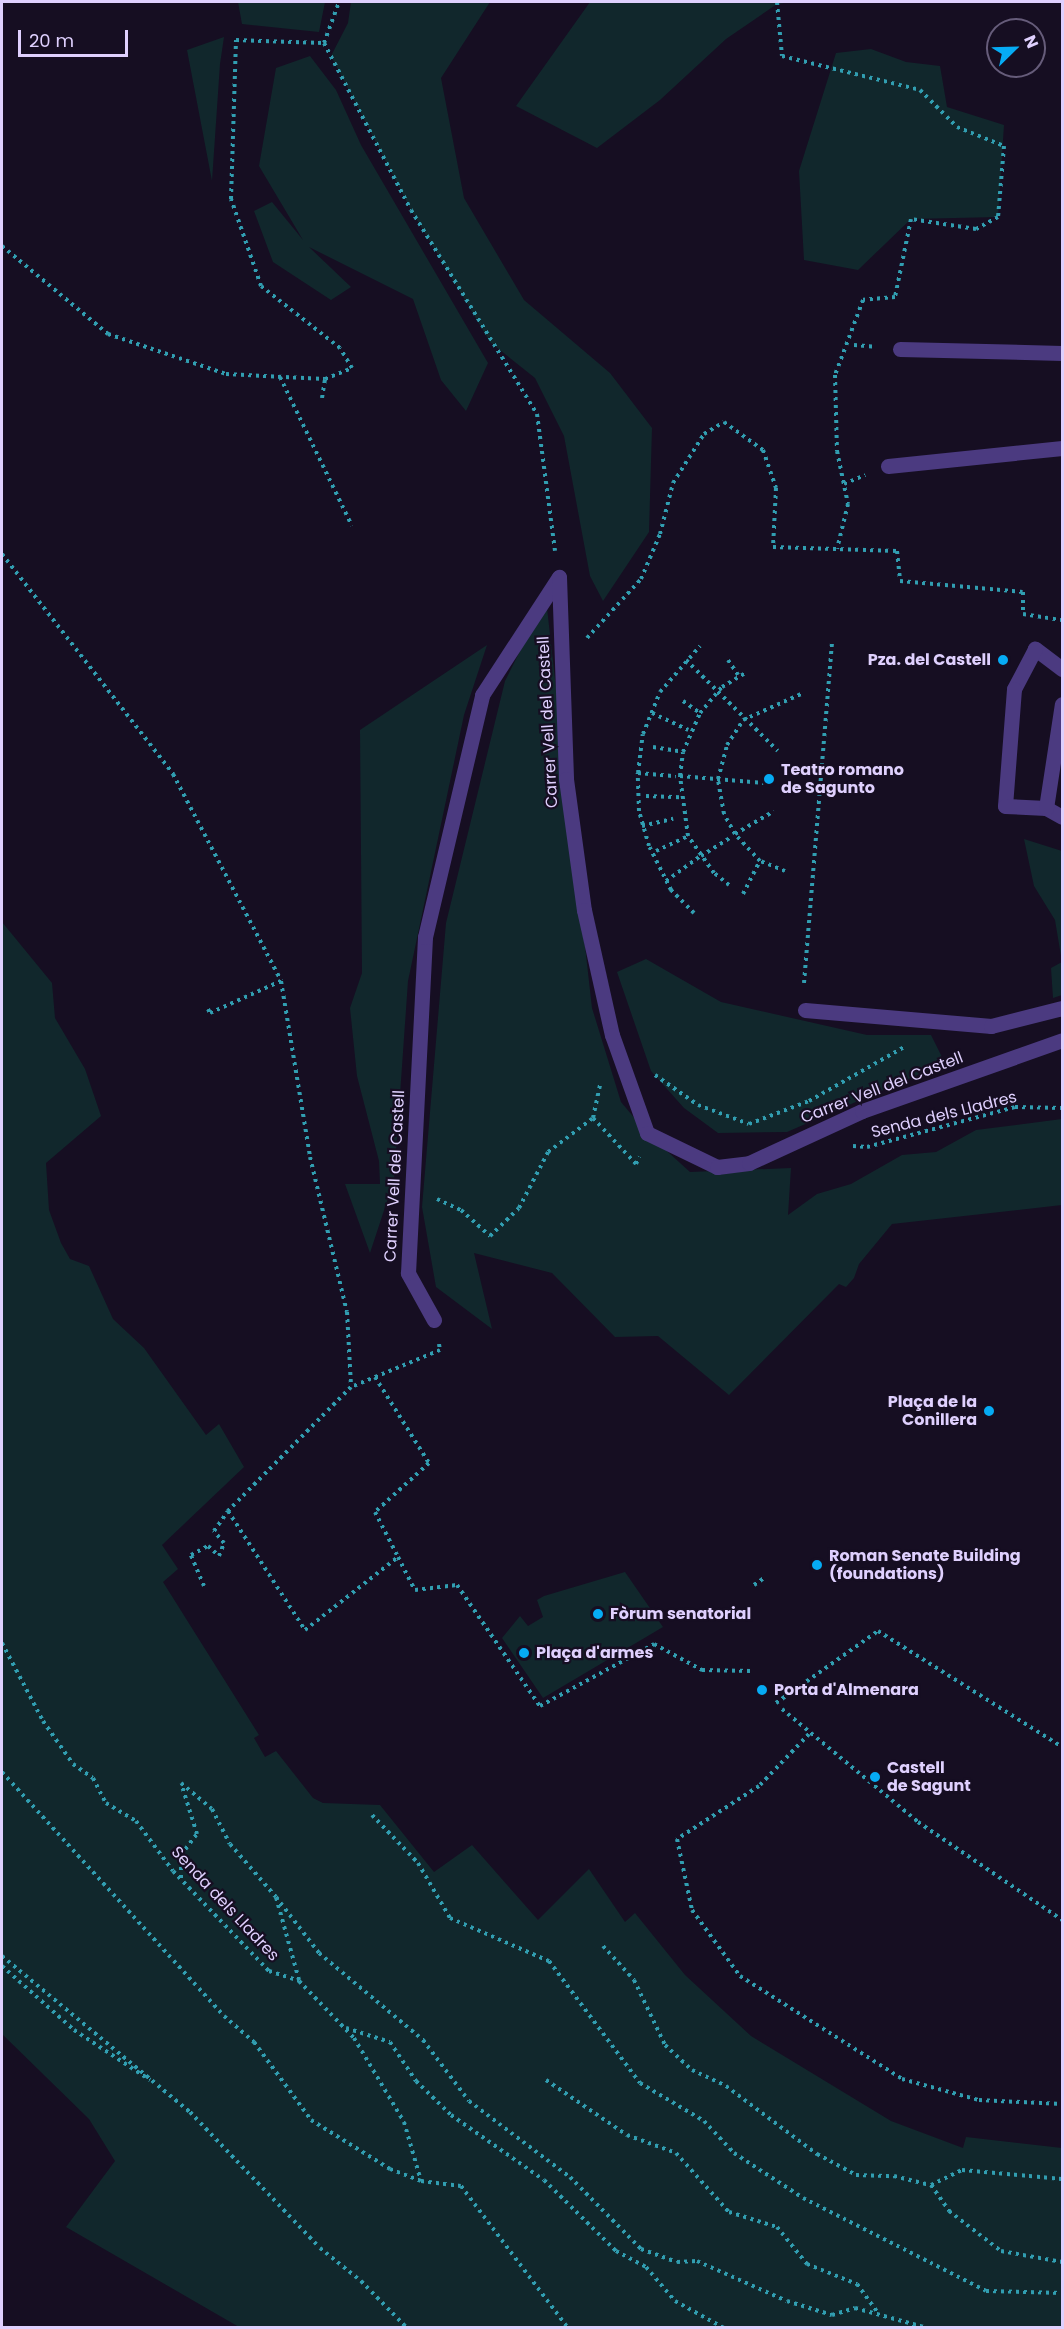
<!DOCTYPE html>
<meta charset="utf-8">
<style>
body{margin:0}
#map{position:relative;width:1064px;height:2329px;overflow:hidden;background:#160e22;font-family:Poppins,sans-serif}
div>[style]{position:absolute}
.green>*{inset:0;background:#11272c}
.path>*{height:4px;margin-top:-2px;transform-origin:0;background:repeating-linear-gradient(90deg,#319eb1 0 3px,transparent 0 7.5px)}
.service>*{height:15px;margin:-7.5px;padding:0 7.5px;transform-origin:7.5px;border-radius:7.5px;background:#4b3a80}
.pedestrian>*{height:15px;margin:-7.5px;padding:0 7.5px;transform-origin:7.5px;border-radius:7.5px;background:#4b3a80}
.minor>*{height:15px;margin:-7.5px;padding:0 7.5px;transform-origin:7.5px;border-radius:7.5px;background:#4b3a80}
.dots>*{width:16px;height:16px;translate:-50% -50%;box-sizing:border-box;border:3px solid #160e22;border-radius:50%}
span{translate:-50% -50%;white-space:nowrap;text-align:center;line-height:1.15;-webkit-text-stroke:4.5px #160e22;paint-order:stroke}
.poi-label{font-size:16px;color:#dfd0fe;font-weight:700}
.right{translate:-100% -50%;text-align:right}
.left{translate:0 -50%;text-align:left}
.street-label{font-size:16px;color:#dfd0fe}
.frame{position:absolute;inset:0;border:3px solid #dfd0fe;pointer-events:none}
.north{position:absolute;left:986px;top:18px;width:60px;height:60px;box-sizing:border-box;background:#160e22;border:2px solid #665c7a;border-radius:50%;rotate:67deg;font-size:16px;font-weight:700;line-height:24px;text-align:center;color:#dfd0fe}
.north::after{content:'';display:block;margin:auto;width:21px;height:27px;background:#06abf4;clip-path:polygon(50% 0,100% 100%,50% 72%,0 100%)}
.scale{position:absolute;left:18px;top:30px;width:110px;height:27px;box-sizing:border-box;border:3px solid #dfd0fe;border-top:0;padding-left:8px;font-size:18px;line-height:21px;white-space:nowrap;color:#dfd0fe;-webkit-text-stroke:4px #160e22;paint-order:stroke}
</style>
<div id="map">
<div class="green">
<i style="clip-path:polygon(238px 2px,325px 2px,319px 32px,242px 24px)"></i>
<i style="clip-path:polygon(351px 2px,490px 2px,441px 78px,464px 198px,524px 300px,610px 373px,652px 428px,649px 532px,603px 601px,590px 576px,564px 436px,535px 378px,490px 342px,411px 210px,331px 56px,348px 23px)"></i>
<i style="clip-path:polygon(590px 2px,791px 2px,777px 4px,726px 39px,660px 100px,597px 148px,516px 106px)"></i>
<i style="clip-path:polygon(224px 37px,220px 64px,212px 181px,187px 50px)"></i>
<i style="clip-path:polygon(871px 49px,906px 62px,940px 66px,947px 107px,1004px 125px,998px 217px,911px 219px,858px 270px,804px 260px,799px 171px,836px 53px)"></i>
<i style="clip-path:polygon(310px 56px,336px 90px,361px 145px,488px 363px,466px 411px,441px 380px,413px 299px,309px 247px,351px 287px,331px 300px,273px 262px,254px 211px,272px 202px,303px 240px,259px 166px,276px 68px)"></i>
<i style="clip-path:polygon(546px 599px,592px 1008px,621px 1102px,647px 1133px,690px 1172px,791px 1168px,788px 1215px,817px 1194px,851px 1184px,902px 1155px,936px 1152px,976px 1130px,1062px 1119px,1062px 1205px,892px 1224px,859px 1264px,854px 1278px,846px 1287px,839px 1284px,729px 1395px,658px 1336px,615px 1337px,552px 1273px,474px 1253px,492px 1329px,436px 1287px,422px 1207px,446px 923px,505px 681px)"></i>
<i style="clip-path:polygon(487px 645px,464px 715px,408px 981px,394px 1180px,370px 1253px,345px 1184px,380px 1184px,379px 1161px,357px 1076px,350px 1008px,362px 973px,360px 730px)"></i>
<i style="clip-path:polygon(1024px 839px,1062px 851px,1062px 995px,1053px 998px,1051px 968px,1062px 962px,1055px 920px,1034px 886px)"></i>
<i style="clip-path:polygon(2px 922px,52px 983px,55px 1018px,85px 1069px,101px 1116px,46px 1163px,49px 1210px,61px 1243px,70px 1259px,89px 1266px,113px 1319px,144px 1348px,206px 1435px,219px 1424px,244px 1467px,162px 1545px,178px 1569px,163px 1582px,259px 1735px,254px 1738px,265px 1757px,276px 1751px,313px 1798px,323px 1803px,380px 1805px,434px 1872px,472px 1845px,538px 1920px,589px 1869px,625px 1922px,635px 1913px,685px 1975px,751px 2036px,891px 2121px,963px 2148px,966px 2137px,1062px 2148px,1062px 2327px,239px 2327px,66px 2227px,115px 2161px,89px 2119px,2px 2034px)"></i>
<i style="clip-path:polygon(646px 959px,721px 1002px,867px 1035px,931px 1035px,945px 1063px,787px 1132px,718px 1133px,684px 1108px,651px 1071px,617px 972px)"></i>
<i style="clip-path:polygon(625px 1572px,663px 1627px,543px 1698px,502px 1638px,520px 1616px,528px 1626px,543px 1617px,537px 1600px,544px 1596px)"></i>
</div>
<div class="path">
<i style="left:777px;top:2px;width:54px;rotate:84.7deg"></i>
<i style="left:782px;top:56px;width:142px;rotate:13.8deg"></i>
<i style="left:920px;top:90px;width:52px;rotate:45deg"></i>
<i style="left:957px;top:127px;width:51px;rotate:22deg"></i>
<i style="left:1004px;top:146px;width:71px;rotate:94.8deg"></i>
<i style="left:998px;top:217px;width:25px;rotate:151deg"></i>
<i style="left:976px;top:229px;width:66px;rotate:-171.3deg"></i>
<i style="left:911px;top:219px;width:80px;rotate:101.6deg"></i>
<i style="left:895px;top:297px;width:32px;rotate:175deg"></i>
<i style="left:863px;top:300px;width:80px;rotate:110.5deg"></i>
<i style="left:835px;top:375px;width:76px;rotate:88.5deg"></i>
<i style="left:837px;top:451px;width:54px;rotate:78.3deg"></i>
<i style="left:848px;top:504px;width:46px;rotate:103.7deg"></i>
<i style="left:324px;top:43px;width:188px;rotate:62.5deg"></i>
<i style="left:411px;top:210px;width:240px;rotate:58.3deg"></i>
<i style="left:537px;top:414px;width:138px;rotate:82.5deg"></i>
<i style="left:324px;top:43px;width:44px;rotate:-69.9deg"></i>
<i style="left:2px;top:246px;width:138px;rotate:39.7deg"></i>
<i style="left:108px;top:334px;width:125px;rotate:18.7deg"></i>
<i style="left:226px;top:374px;width:99px;rotate:2.9deg"></i>
<i style="left:325px;top:379px;width:29px;rotate:-22deg"></i>
<i style="left:352px;top:368px;width:23px;rotate:-121deg"></i>
<i style="left:340px;top:348px;width:100px;rotate:-141.9deg"></i>
<i style="left:261px;top:286px;width:92px;rotate:-109deg"></i>
<i style="left:231px;top:199px;width:159px;rotate:-88.2deg"></i>
<i style="left:236px;top:40px;width:88px;rotate:2deg"></i>
<i style="left:854px;top:345px;width:21px;rotate:5deg"></i>
<i style="left:280px;top:377px;width:165px;rotate:64.2deg"></i>
<i style="left:322px;top:398px;width:19px;rotate:-81deg"></i>
<i style="left:844px;top:484px;width:23px;rotate:-23deg"></i>
<i style="left:2px;top:554px;width:279px;rotate:52.1deg"></i>
<i style="left:173px;top:774px;width:233px;rotate:62.4deg"></i>
<i style="left:281px;top:981px;width:178px;rotate:80.6deg"></i>
<i style="left:310px;top:1157px;width:159px;rotate:76.6deg"></i>
<i style="left:347px;top:1312px;width:75px;rotate:86.9deg"></i>
<i style="left:587px;top:638px;width:80px;rotate:-47.5deg"></i>
<i style="left:641px;top:579px;width:49px;rotate:-67.1deg"></i>
<i style="left:660px;top:534px;width:53px;rotate:-75.7deg"></i>
<i style="left:673px;top:483px;width:58px;rotate:-57.7deg"></i>
<i style="left:704px;top:434px;width:23px;rotate:-31deg"></i>
<i style="left:724px;top:422px;width:48px;rotate:35.7deg"></i>
<i style="left:763px;top:450px;width:40px;rotate:71.1deg"></i>
<i style="left:776px;top:488px;width:59px;rotate:92.9deg"></i>
<i style="left:773px;top:547px;width:124px;rotate:1.8deg"></i>
<i style="left:897px;top:551px;width:30px;rotate:84deg"></i>
<i style="left:900px;top:581px;width:123px;rotate:5.1deg"></i>
<i style="left:1023px;top:592px;width:22px;rotate:90deg"></i>
<i style="left:1023px;top:614px;width:39px;rotate:9deg"></i>
<i style="left:686px;top:660px;width:129px;rotate:44.7deg"></i>
<i style="left:728px;top:660px;width:18px;rotate:56deg"></i>
<i style="left:683px;top:701px;width:21px;rotate:35deg"></i>
<i style="left:652px;top:713px;width:40px;rotate:25deg"></i>
<i style="left:653px;top:747px;width:30px;rotate:9deg"></i>
<i style="left:638px;top:773px;width:38px;rotate:5deg"></i>
<i style="left:680px;top:776px;width:86px;rotate:4.7deg"></i>
<i style="left:646px;top:796px;width:34px;rotate:2deg"></i>
<i style="left:642px;top:826px;width:32px;rotate:-13deg"></i>
<i style="left:735px;top:834px;width:45px;rotate:-30.5deg"></i>
<i style="left:656px;top:851px;width:35px;rotate:-25deg"></i>
<i style="left:701px;top:856px;width:36px;rotate:-32deg"></i>
<i style="left:785px;top:871px;width:27px;rotate:-158deg"></i>
<i style="left:760px;top:861px;width:37px;rotate:-133deg"></i>
<i style="left:735px;top:834px;width:23px;rotate:-119deg"></i>
<i style="left:724px;top:814px;width:36px;rotate:-100deg"></i>
<i style="left:718px;top:779px;width:35px;rotate:-75deg"></i>
<i style="left:727px;top:745px;width:30px;rotate:-57deg"></i>
<i style="left:743px;top:720px;width:64px;rotate:-24.1deg"></i>
<i style="left:666px;top:881px;width:41px;rotate:-36deg"></i>
<i style="left:729px;top:885px;width:19px;rotate:-141deg"></i>
<i style="left:714px;top:873px;width:45px;rotate:-125.1deg"></i>
<i style="left:688px;top:836px;width:61px;rotate:-97.6deg"></i>
<i style="left:680px;top:776px;width:24px;rotate:-83deg"></i>
<i style="left:683px;top:752px;width:43px;rotate:-66.4deg"></i>
<i style="left:700px;top:713px;width:34px;rotate:-50deg"></i>
<i style="left:722px;top:687px;width:26px;rotate:-31deg"></i>
<i style="left:743px;top:894px;width:37px;rotate:-63deg"></i>
<i style="left:694px;top:913px;width:33px;rotate:-135deg"></i>
<i style="left:671px;top:890px;width:49px;rotate:-116.6deg"></i>
<i style="left:649px;top:846px;width:36px;rotate:-106deg"></i>
<i style="left:639px;top:811px;width:38px;rotate:-92deg"></i>
<i style="left:638px;top:773px;width:39px;rotate:-83deg"></i>
<i style="left:643px;top:734px;width:45px;rotate:-68deg"></i>
<i style="left:660px;top:692px;width:61px;rotate:-49deg"></i>
<i style="left:804px;top:983px;width:341px;rotate:-85.3deg"></i>
<i style="left:208px;top:1009px;width:4px;rotate:63deg"></i>
<i style="left:210px;top:1013px;width:78px;rotate:-24.3deg"></i>
<i style="left:655px;top:1075px;width:52px;rotate:34.9deg"></i>
<i style="left:698px;top:1105px;width:54px;rotate:20.4deg"></i>
<i style="left:749px;top:1124px;width:64px;rotate:-21deg"></i>
<i style="left:809px;top:1101px;width:112px;rotate:-29.6deg"></i>
<i style="left:593px;top:1118px;width:63px;rotate:46.9deg"></i>
<i style="left:636px;top:1164px;width:8px;rotate:-67deg"></i>
<i style="left:853px;top:1146px;width:14px;rotate:4deg"></i>
<i style="left:867px;top:1147px;width:153px;rotate:-15.1deg"></i>
<i style="left:1015px;top:1107px;width:47px;rotate:1.2deg"></i>
<i style="left:437px;top:1199px;width:26px;rotate:25deg"></i>
<i style="left:461px;top:1210px;width:39px;rotate:42deg"></i>
<i style="left:490px;top:1236px;width:40px;rotate:-44deg"></i>
<i style="left:519px;top:1208px;width:63px;rotate:-62.6deg"></i>
<i style="left:548px;top:1152px;width:56px;rotate:-37.1deg"></i>
<i style="left:593px;top:1118px;width:34px;rotate:-78deg"></i>
<i style="left:439px;top:1344px;width:6px;rotate:81deg"></i>
<i style="left:440px;top:1350px;width:96px;rotate:157.4deg"></i>
<i style="left:351px;top:1387px;width:175px;rotate:134.8deg"></i>
<i style="left:228px;top:1511px;width:142px;rotate:57.1deg"></i>
<i style="left:305px;top:1630px;width:118px;rotate:-38.1deg"></i>
<i style="left:398px;top:1557px;width:37px;rotate:63deg"></i>
<i style="left:415px;top:1590px;width:42px;rotate:-6.8deg"></i>
<i style="left:457px;top:1585px;width:147px;rotate:55.6deg"></i>
<i style="left:540px;top:1706px;width:130px;rotate:-28.5deg"></i>
<i style="left:654px;top:1644px;width:55px;rotate:28.4deg"></i>
<i style="left:702px;top:1670px;width:49px;rotate:1.2deg"></i>
<i style="left:375px;top:1377px;width:102px;rotate:57.9deg"></i>
<i style="left:429px;top:1463px;width:73px;rotate:137.8deg"></i>
<i style="left:375px;top:1512px;width:51px;rotate:62.9deg"></i>
<i style="left:754px;top:1585px;width:12px;rotate:-35deg"></i>
<i style="left:204px;top:1586px;width:34px;rotate:-113deg"></i>
<i style="left:191px;top:1555px;width:19px;rotate:-28deg"></i>
<i style="left:208px;top:1546px;width:15px;rotate:42deg"></i>
<i style="left:219px;top:1556px;width:14px;rotate:-69deg"></i>
<i style="left:224px;top:1543px;width:16px;rotate:-130deg"></i>
<i style="left:214px;top:1531px;width:24px;rotate:-55deg"></i>
<i style="left:2px;top:1643px;width:88px;rotate:62.3deg"></i>
<i style="left:43px;top:1721px;width:52px;rotate:55.1deg"></i>
<i style="left:73px;top:1764px;width:24px;rotate:35deg"></i>
<i style="left:93px;top:1778px;width:28px;rotate:63deg"></i>
<i style="left:106px;top:1803px;width:35px;rotate:31deg"></i>
<i style="left:136px;top:1821px;width:62px;rotate:53.5deg"></i>
<i style="left:173px;top:1871px;width:139px;rotate:46.2deg"></i>
<i style="left:269px;top:1971px;width:32px;rotate:18deg"></i>
<i style="left:299px;top:1981px;width:79px;rotate:46deg"></i>
<i style="left:354px;top:2038px;width:98px;rotate:59.2deg"></i>
<i style="left:404px;top:2122px;width:61px;rotate:73.9deg"></i>
<i style="left:421px;top:2181px;width:40px;rotate:7.1deg"></i>
<i style="left:461px;top:2186px;width:178px;rotate:53deg"></i>
<i style="left:776px;top:1703px;width:125px;rotate:-35.2deg"></i>
<i style="left:878px;top:1631px;width:218px;rotate:32.2deg"></i>
<i style="left:782px;top:1709px;width:177px;rotate:39.7deg"></i>
<i style="left:918px;top:1822px;width:174px;rotate:34.2deg"></i>
<i style="left:809px;top:1734px;width:72px;rotate:133.9deg"></i>
<i style="left:759px;top:1786px;width:98px;rotate:147.1deg"></i>
<i style="left:677px;top:1839px;width:73px;rotate:78.1deg"></i>
<i style="left:692px;top:1910px;width:82px;rotate:54deg"></i>
<i style="left:740px;top:1976px;width:192px;rotate:32.4deg"></i>
<i style="left:902px;top:2079px;width:80px;rotate:15.3deg"></i>
<i style="left:979px;top:2100px;width:83px;rotate:2.8deg"></i>
<i style="left:2px;top:1772px;width:330px;rotate:47.7deg"></i>
<i style="left:224px;top:2016px;width:40px;rotate:41deg"></i>
<i style="left:254px;top:2042px;width:97px;rotate:53.8deg"></i>
<i style="left:311px;top:2120px;width:93px;rotate:31.8deg"></i>
<i style="left:390px;top:2169px;width:33px;rotate:21deg"></i>
<i style="left:372px;top:1815px;width:66px;rotate:46.2deg"></i>
<i style="left:418px;top:1863px;width:64px;rotate:59.8deg"></i>
<i style="left:450px;top:1918px;width:108px;rotate:23.5deg"></i>
<i style="left:549px;top:1961px;width:152px;rotate:53.3deg"></i>
<i style="left:640px;top:2083px;width:74px;rotate:30.7deg"></i>
<i style="left:704px;top:2121px;width:44px;rotate:46.8deg"></i>
<i style="left:734px;top:2153px;width:82px;rotate:33.1deg"></i>
<i style="left:803px;top:2198px;width:205px;rotate:26.9deg"></i>
<i style="left:986px;top:2291px;width:76px;rotate:1.5deg"></i>
<i style="left:181px;top:1878px;width:23px;rotate:-90deg"></i>
<i style="left:181px;top:1855px;width:26px;rotate:-53deg"></i>
<i style="left:197px;top:1834px;width:53px;rotate:-107.4deg"></i>
<i style="left:181px;top:1783px;width:40px;rotate:40deg"></i>
<i style="left:212px;top:1809px;width:39px;rotate:63deg"></i>
<i style="left:230px;top:1844px;width:70px;rotate:49deg"></i>
<i style="left:603px;top:1946px;width:46px;rotate:47.6deg"></i>
<i style="left:634px;top:1980px;width:72px;rotate:64.5deg"></i>
<i style="left:665px;top:2045px;width:37px;rotate:43deg"></i>
<i style="left:692px;top:2070px;width:38px;rotate:25deg"></i>
<i style="left:726px;top:2086px;width:114px;rotate:36.8deg"></i>
<i style="left:817px;top:2154px;width:44px;rotate:28.3deg"></i>
<i style="left:856px;top:2175px;width:38px;rotate:2deg"></i>
<i style="left:894px;top:2176px;width:38px;rotate:14deg"></i>
<i style="left:931px;top:2185px;width:32px;rotate:55deg"></i>
<i style="left:949px;top:2211px;width:66px;rotate:37.6deg"></i>
<i style="left:1001px;top:2251px;width:62px;rotate:10.2deg"></i>
<i style="left:2px;top:1956px;width:244px;rotate:39.7deg"></i>
<i style="left:190px;top:2112px;width:188px;rotate:46.3deg"></i>
<i style="left:320px;top:2248px;width:53px;rotate:38.8deg"></i>
<i style="left:361px;top:2281px;width:66px;rotate:45.6deg"></i>
<i style="left:2px;top:1966px;width:96px;rotate:41.6deg"></i>
<i style="left:74px;top:2030px;width:91px;rotate:33.3deg"></i>
<i style="left:299px;top:1980px;width:86px;rotate:-105.5deg"></i>
<i style="left:276px;top:1897px;width:71px;rotate:52.5deg"></i>
<i style="left:319px;top:1953px;width:136px;rotate:39.9deg"></i>
<i style="left:423px;top:2040px;width:76px;rotate:53deg"></i>
<i style="left:469px;top:2101px;width:126px;rotate:37deg"></i>
<i style="left:570px;top:2177px;width:101px;rotate:45.4deg"></i>
<i style="left:641px;top:2249px;width:38px;rotate:20deg"></i>
<i style="left:677px;top:2262px;width:20px;rotate:-3deg"></i>
<i style="left:697px;top:2261px;width:98px;rotate:24deg"></i>
<i style="left:787px;top:2301px;width:47px;rotate:17.3deg"></i>
<i style="left:832px;top:2315px;width:24px;rotate:-17deg"></i>
<i style="left:855px;top:2308px;width:75px;rotate:15.5deg"></i>
<i style="left:346px;top:2028px;width:46px;rotate:17.7deg"></i>
<i style="left:390px;top:2042px;width:47px;rotate:56.3deg"></i>
<i style="left:416px;top:2081px;width:49px;rotate:44.2deg"></i>
<i style="left:451px;top:2115px;width:113px;rotate:35deg"></i>
<i style="left:544px;top:2180px;width:101px;rotate:44.6deg"></i>
<i style="left:616px;top:2251px;width:34px;rotate:28deg"></i>
<i style="left:646px;top:2267px;width:45px;rotate:49.5deg"></i>
<i style="left:675px;top:2301px;width:56px;rotate:28.9deg"></i>
<i style="left:546px;top:2080px;width:98px;rotate:34.2deg"></i>
<i style="left:627px;top:2135px;width:52px;rotate:20.2deg"></i>
<i style="left:676px;top:2153px;width:79px;rotate:48.1deg"></i>
<i style="left:729px;top:2212px;width:50px;rotate:17.4deg"></i>
<i style="left:777px;top:2227px;width:48px;rotate:51deg"></i>
<i style="left:807px;top:2264px;width:54px;rotate:21.8deg"></i>
<i style="left:857px;top:2284px;width:36px;rotate:54deg"></i>
<i style="left:931px;top:2185px;width:34px;rotate:-26deg"></i>
<i style="left:962px;top:2170px;width:100px;rotate:5.1deg"></i>
</div>
<div class="service">
<i style="left:805px;top:1010px;width:187px;rotate:4.9deg"></i>
<i style="left:991px;top:1026px;width:73px;rotate:-14.2deg"></i>
<i style="left:434px;top:1320px;width:54px;rotate:-119deg"></i>
<i style="left:408px;top:1273px;width:336px;rotate:-87.1deg"></i>
<i style="left:425px;top:937px;width:249px;rotate:-76.7deg"></i>
<i style="left:482px;top:695px;width:141px;rotate:-56.9deg"></i>
<i style="left:559px;top:577px;width:202px;rotate:88deg"></i>
<i style="left:566px;top:779px;width:132px;rotate:82.2deg"></i>
<i style="left:584px;top:910px;width:128px;rotate:77.4deg"></i>
<i style="left:612px;top:1035px;width:104px;rotate:70.3deg"></i>
<i style="left:647px;top:1133px;width:78px;rotate:25.9deg"></i>
<i style="left:717px;top:1167px;width:32px;rotate:-7deg"></i>
<i style="left:749px;top:1163px;width:124px;rotate:-24.7deg"></i>
<i style="left:862px;top:1111px;width:212px;rotate:-19.5deg"></i>
</div>
<div class="pedestrian">
<i style="left:900px;top:349px;width:162px;rotate:1.4deg"></i>
<i style="left:888px;top:466px;width:175px;rotate:-5.9deg"></i>
</div>
<div class="minor">
<i style="left:1062px;top:669px;width:34px;rotate:-143deg"></i>
<i style="left:1035px;top:649px;width:45px;rotate:117.7deg"></i>
<i style="left:1014px;top:689px;width:117px;rotate:94.4deg"></i>
<i style="left:1005px;top:806px;width:41px;rotate:2.8deg"></i>
<i style="left:1046px;top:808px;width:18px;rotate:29deg"></i>
<i style="left:1046px;top:808px;width:105px;rotate:-81.3deg"></i>
</div>
<div class="dots">
<i style="left:1003px;top:660px;background:#06abf4"></i>
<i style="left:769px;top:779px;background:#06abf4"></i>
<i style="left:989px;top:1411px;background:#06abf4"></i>
<i style="left:817px;top:1565px;background:#06abf4"></i>
<i style="left:598px;top:1614px;background:#06abf4"></i>
<i style="left:524px;top:1653px;background:#06abf4"></i>
<i style="left:762px;top:1690px;background:#06abf4"></i>
<i style="left:875px;top:1777px;background:#06abf4"></i>
</div>
<div class="poi-label">
<span class="right" style="left:991px;top:660px">Pza. del Castell</span>
<span class="left" style="left:781px;top:779px">Teatro romano<br>de Sagunto</span>
<span class="right" style="left:977px;top:1411px">Plaça de la<br>Conillera</span>
<span class="left" style="left:829px;top:1565px">Roman Senate Building<br>(foundations)</span>
<span class="left" style="left:610px;top:1614px">Fòrum senatorial</span>
<span class="left" style="left:536px;top:1653px">Plaça d'armes</span>
<span class="left" style="left:774px;top:1690px">Porta d'Almenara</span>
<span class="left" style="left:887px;top:1777px">Castell<br>de Sagunt</span>
</div>
<div class="street-label">
<span style="left:548px;top:722px;rotate:-93deg">Carrer Vell del Castell</span>
<span style="left:882px;top:1088px;rotate:-21deg">Carrer Vell del Castell</span>
<span style="left:944px;top:1115px;rotate:-14deg">Senda dels Lladres</span>
<span style="left:395px;top:1176px;rotate:-87deg">Carrer Vell del Castell</span>
<span style="left:225px;top:1904px;rotate:47deg">Senda dels Lladres</span>
</div>
<div class="frame"></div>
<div class="north">N</div>
<div class="scale">20 m</div>
</div>
